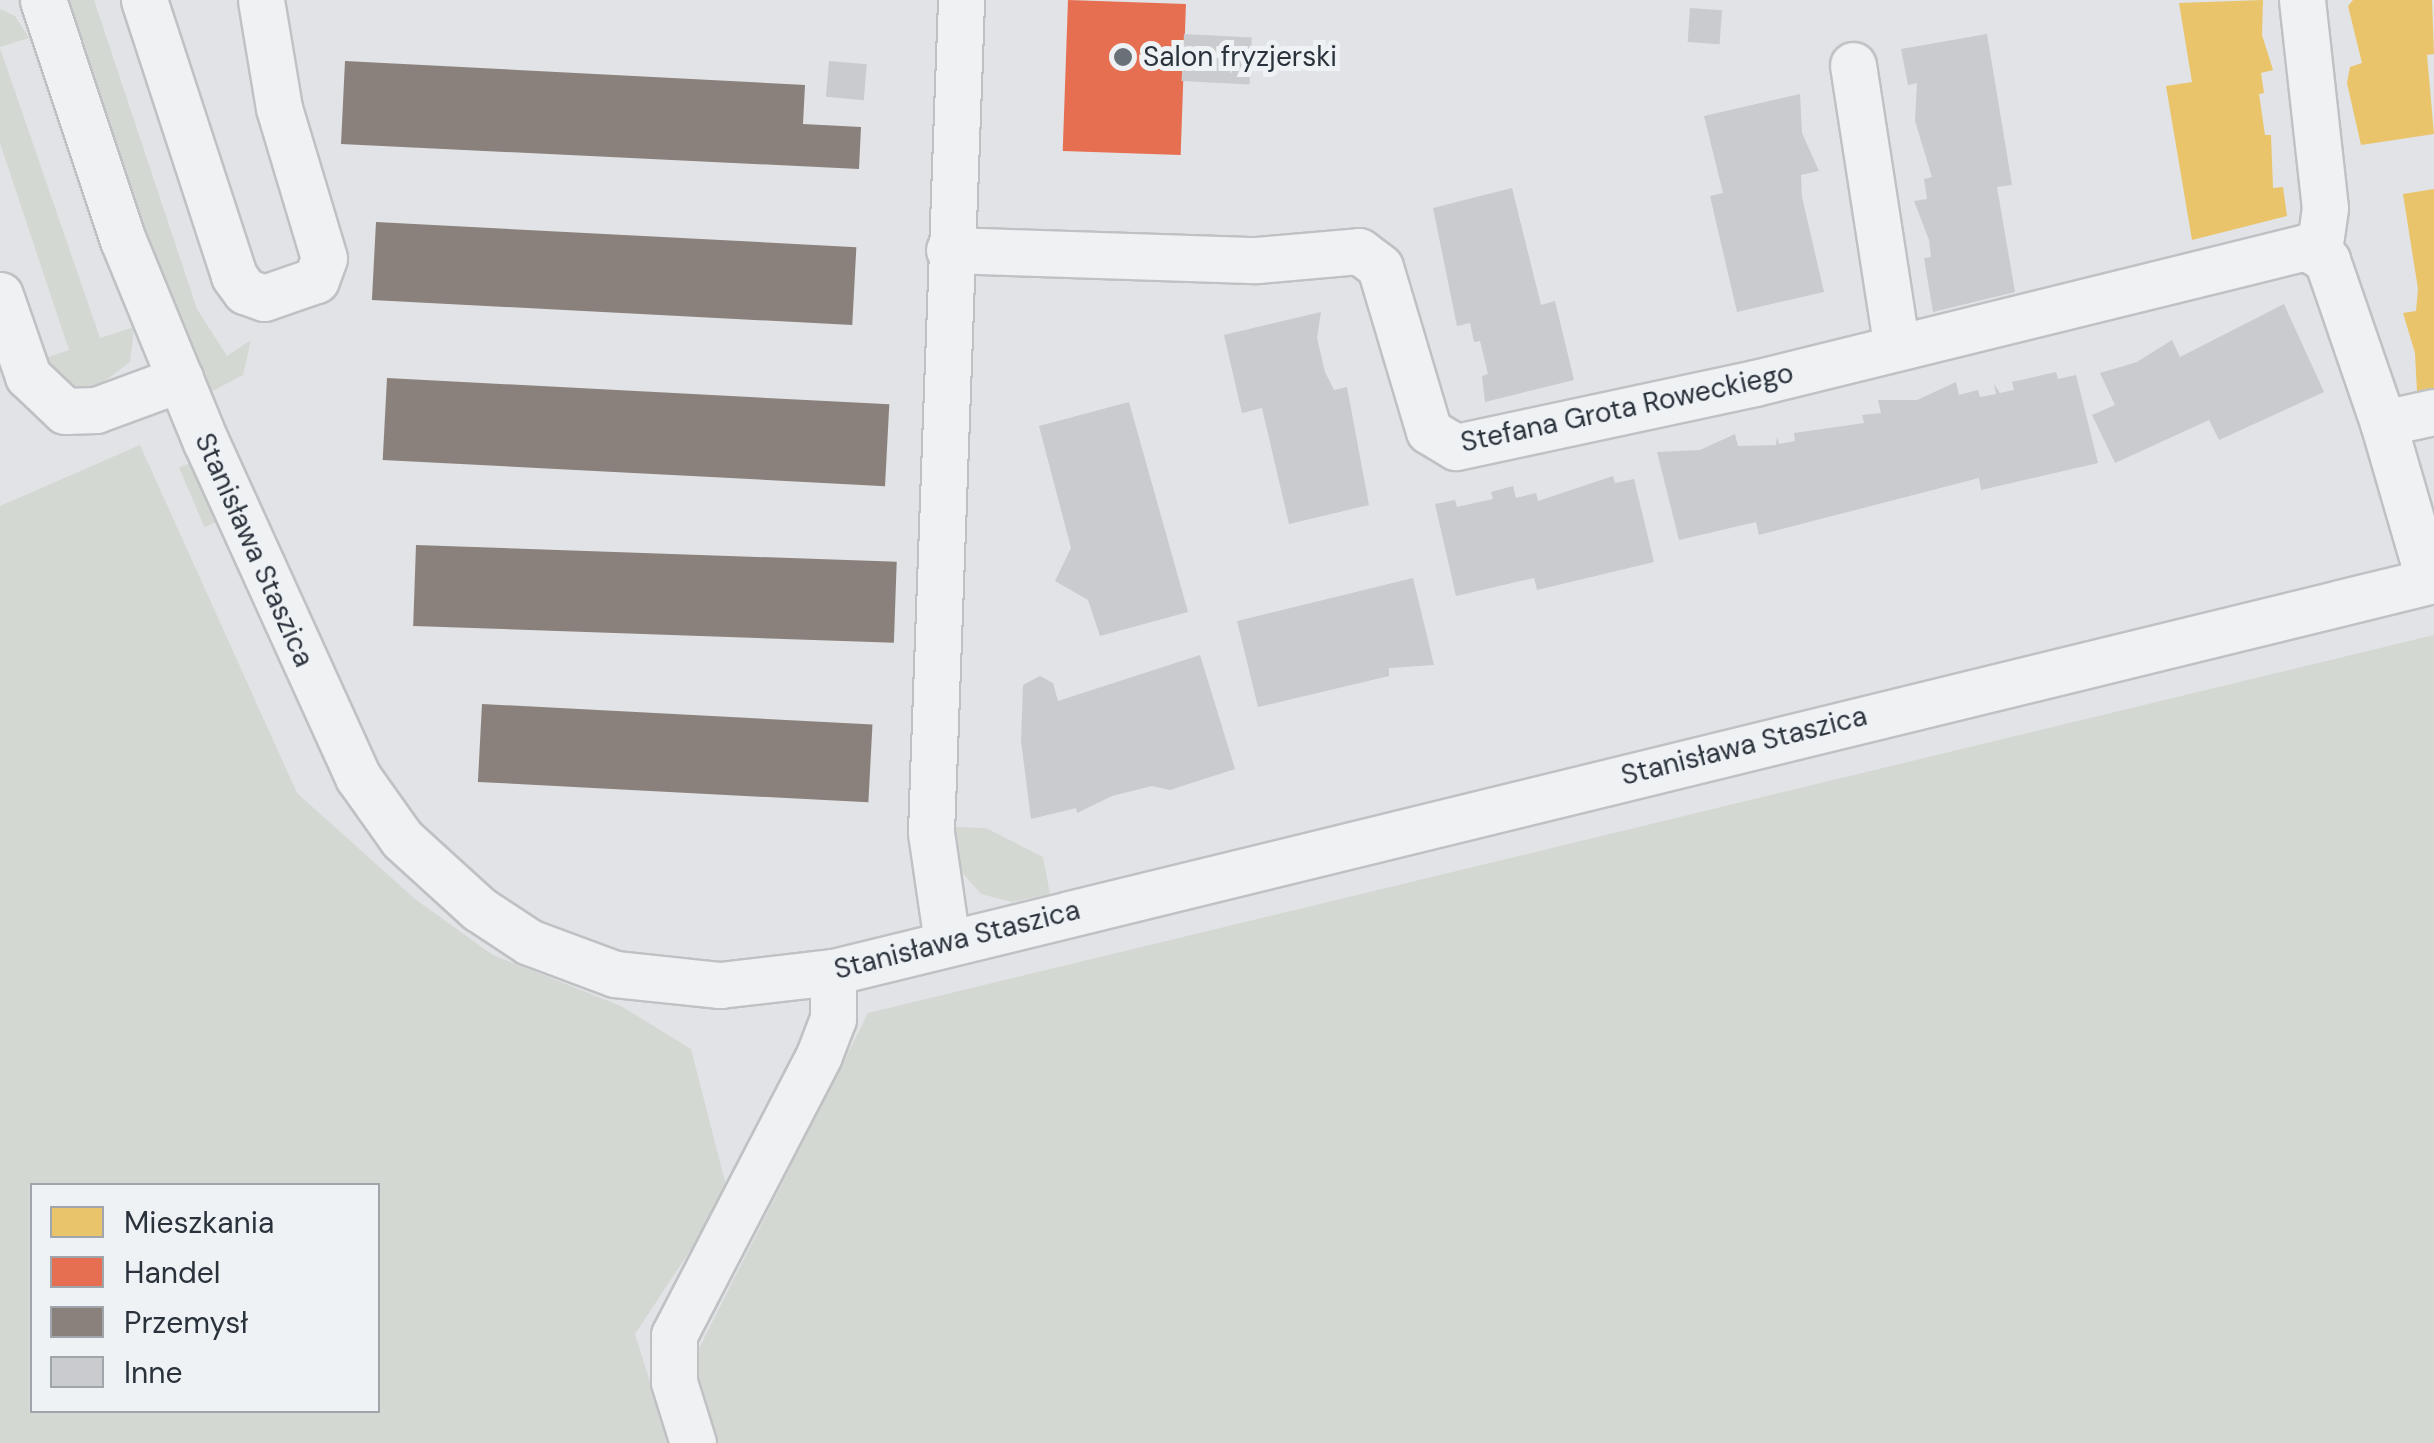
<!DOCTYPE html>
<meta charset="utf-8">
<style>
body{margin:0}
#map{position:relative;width:2434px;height:1443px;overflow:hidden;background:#e1e3e6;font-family:"DM Sans",sans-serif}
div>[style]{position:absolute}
.green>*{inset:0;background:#d3d9d2;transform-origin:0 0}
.homes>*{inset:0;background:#e9c46a}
.shops>*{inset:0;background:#e76f51;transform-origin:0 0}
.industry>*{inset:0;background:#8a817c;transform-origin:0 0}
.building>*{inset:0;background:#c9cbce;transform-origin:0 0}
.roads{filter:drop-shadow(2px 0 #bfc1c4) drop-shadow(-2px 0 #bfc1c4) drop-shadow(0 2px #bfc1c4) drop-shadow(0 -2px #bfc1c4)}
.minor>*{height:45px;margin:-22.5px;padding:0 22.5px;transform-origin:22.5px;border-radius:22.5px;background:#f0f1f3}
.dots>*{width:28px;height:28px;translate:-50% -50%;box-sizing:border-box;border:5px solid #eff2f5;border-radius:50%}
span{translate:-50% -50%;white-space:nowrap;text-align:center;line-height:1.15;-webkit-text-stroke:10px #eff2f5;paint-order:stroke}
.poi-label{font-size:28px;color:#2a323c}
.left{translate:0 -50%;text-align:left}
.street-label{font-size:28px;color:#2a323c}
.legend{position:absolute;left:30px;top:1183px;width:350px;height:230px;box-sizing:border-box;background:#eff2f5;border:2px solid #a0a5ab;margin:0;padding:12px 18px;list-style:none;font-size:30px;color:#2a323c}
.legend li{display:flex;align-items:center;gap:20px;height:50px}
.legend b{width:50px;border:2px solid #a0a5ab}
</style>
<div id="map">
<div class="green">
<i style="clip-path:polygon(62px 0,94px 0,197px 309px,227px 356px,251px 340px,243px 375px,207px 394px,168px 303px)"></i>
<i style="clip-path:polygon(0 9px,15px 16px,29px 38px,0 47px)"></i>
<i style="clip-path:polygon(0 48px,100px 338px,134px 327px,130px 362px,98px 386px,67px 386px,42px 359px,69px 350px,0 143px)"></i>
<i style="clip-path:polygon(evenodd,140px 445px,297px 793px,415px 899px,493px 955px,621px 1006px,691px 1049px,728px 1193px,635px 1334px,669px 1443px,0 1443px,0 506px,140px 445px,32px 1186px,378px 1186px,378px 1410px,32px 1410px,32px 1186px)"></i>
<i style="left:192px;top:462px;width:65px;height:14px;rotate:67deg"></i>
<i style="clip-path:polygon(2434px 635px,2434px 1443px,715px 1443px,690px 1366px,868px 1013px)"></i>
<i style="clip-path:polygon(951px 827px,986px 828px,1043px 857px,1050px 894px,1012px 902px,981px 894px,952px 861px)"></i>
</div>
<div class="homes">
<i style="clip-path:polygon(2263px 0,2262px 35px,2273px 70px,2261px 73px,2264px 93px,2259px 94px,2265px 135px,2271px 135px,2273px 188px,2283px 187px,2287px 216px,2192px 240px,2166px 86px,2192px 82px,2179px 3px)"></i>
<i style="clip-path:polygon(2353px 0,2432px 0,2434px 54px,2427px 55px,2434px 134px,2361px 145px,2347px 83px,2350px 67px,2362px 63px,2348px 6px)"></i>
<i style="clip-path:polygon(2434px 189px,2434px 389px,2417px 392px,2415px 353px,2403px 313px,2416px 311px,2418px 289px,2403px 194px)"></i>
</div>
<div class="shops">
<i style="left:1068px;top:0;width:118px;height:151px;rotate:2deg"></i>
</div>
<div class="industry">
<i style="clip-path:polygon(345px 61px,805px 85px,803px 124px,861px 127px,859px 169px,341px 144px)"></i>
<i style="left:376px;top:222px;width:481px;height:78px;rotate:3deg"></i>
<i style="left:387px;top:378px;width:503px;height:82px;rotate:3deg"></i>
<i style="left:416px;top:545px;width:481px;height:81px;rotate:2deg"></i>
<i style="left:482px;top:704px;width:391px;height:78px;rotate:3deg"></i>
</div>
<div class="building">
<i style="left:1690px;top:8px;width:32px;height:34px;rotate:4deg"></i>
<i style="left:1184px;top:34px;width:68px;height:47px;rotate:3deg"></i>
<i style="clip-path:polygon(1987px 34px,2012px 185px,1997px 187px,2015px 292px,1933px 312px,1924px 258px,1931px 257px,1929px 240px,1914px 201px,1927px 199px,1924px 179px,1932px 177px,1915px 121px,1917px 83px,1908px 85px,1901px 49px)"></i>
<i style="left:829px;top:61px;width:38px;height:36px;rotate:5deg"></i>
<i style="clip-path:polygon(1800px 94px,1802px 133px,1819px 171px,1801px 175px,1802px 197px,1824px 292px,1737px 312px,1710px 196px,1723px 193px,1704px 116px)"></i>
<i style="clip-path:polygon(1512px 188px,1541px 305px,1555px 301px,1574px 380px,1485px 402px,1482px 376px,1488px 374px,1480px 341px,1474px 342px,1470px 323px,1457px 326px,1433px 208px)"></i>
<i style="clip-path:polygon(2284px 304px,2324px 392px,2219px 440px,2209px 420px,2115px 463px,2092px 415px,2115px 405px,2100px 373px,2137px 362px,2172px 340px,2180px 357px)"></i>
<i style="clip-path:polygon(1321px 312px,1317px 338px,1325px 372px,1334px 390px,1347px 387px,1369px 505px,1289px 524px,1262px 408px,1242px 413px,1224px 335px)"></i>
<i style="clip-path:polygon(2056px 372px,2058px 379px,2076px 375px,2098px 463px,1981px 490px,1979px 478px,1759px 535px,1756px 522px,1679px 540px,1657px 452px,1700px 450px,1735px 434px,1738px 446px,1776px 445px,1777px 437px,1779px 444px,1795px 441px,1794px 433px,1864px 423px,1862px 415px,1881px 413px,1878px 400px,1917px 400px,1956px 382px,1959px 395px,1978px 390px,1980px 397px,1996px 394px,1994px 384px,2000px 393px,2014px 390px,2012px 382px)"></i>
<i style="clip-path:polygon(1129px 402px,1188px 612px,1100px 636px,1088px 600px,1055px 581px,1071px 548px,1039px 426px)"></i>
<i style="clip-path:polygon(1613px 476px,1615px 483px,1634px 479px,1654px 562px,1537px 590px,1534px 578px,1456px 596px,1435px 504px,1455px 500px,1457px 507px,1493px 499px,1491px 492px,1513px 486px,1516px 498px,1536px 493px,1538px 501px)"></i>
<i style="clip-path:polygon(1413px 578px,1434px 665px,1389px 668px,1389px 676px,1258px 707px,1237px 621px)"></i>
<i style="clip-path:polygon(1200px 655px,1235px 769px,1170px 790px,1152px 786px,1112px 796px,1077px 813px,1076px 808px,1031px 819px,1021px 741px,1023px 685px,1040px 676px,1053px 683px,1058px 701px)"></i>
</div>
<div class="roads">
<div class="minor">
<i style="left:43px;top:0;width:253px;rotate:71.6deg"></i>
<i style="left:123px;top:240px;width:218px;rotate:67.7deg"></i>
<i style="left:206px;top:442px;width:368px;rotate:65.6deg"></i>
<i style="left:358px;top:777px;width:76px;rotate:54.6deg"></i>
<i style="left:402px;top:839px;width:104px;rotate:42.3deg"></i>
<i style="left:479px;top:909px;width:60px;rotate:33.4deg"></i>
<i style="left:529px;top:942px;width:92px;rotate:20.4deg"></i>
<i style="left:615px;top:974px;width:106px;rotate:6deg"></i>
<i style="left:720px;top:985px;width:114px;rotate:-6.6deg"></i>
<i style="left:833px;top:972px;width:1648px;rotate:-13.76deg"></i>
<i style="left:144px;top:0;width:290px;rotate:71.9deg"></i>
<i style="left:234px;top:276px;width:19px;rotate:54deg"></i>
<i style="left:245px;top:291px;width:20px;rotate:20deg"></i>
<i style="left:264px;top:298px;width:55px;rotate:-19.1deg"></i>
<i style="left:316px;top:280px;width:23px;rotate:-70deg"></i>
<i style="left:324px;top:258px;width:157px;rotate:-106.7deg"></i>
<i style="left:279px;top:108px;width:109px;rotate:-99.5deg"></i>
<i style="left:2302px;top:0;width:209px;rotate:83.7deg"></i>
<i style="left:2325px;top:208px;width:42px;rotate:98.1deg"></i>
<i style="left:1853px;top:65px;width:286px;rotate:81.2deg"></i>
<i style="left:949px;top:250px;width:308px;rotate:1.9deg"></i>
<i style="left:1257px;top:260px;width:102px;rotate:-5deg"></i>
<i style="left:1359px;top:251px;width:26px;rotate:37deg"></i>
<i style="left:1380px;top:267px;width:171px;rotate:73.4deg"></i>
<i style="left:1429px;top:431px;width:31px;rotate:31deg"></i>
<i style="left:1456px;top:447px;width:306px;rotate:-12.1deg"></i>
<i style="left:1755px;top:383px;width:568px;rotate:-13.86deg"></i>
<i style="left:2306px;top:247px;width:25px;rotate:32deg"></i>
<i style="left:2327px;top:260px;width:172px;rotate:71deg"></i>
<i style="left:0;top:295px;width:86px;rotate:70.9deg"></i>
<i style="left:28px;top:376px;width:51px;rotate:43.4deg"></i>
<i style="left:65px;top:411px;width:31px;rotate:-2deg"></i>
<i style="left:96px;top:410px;width:90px;rotate:-20.3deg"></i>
<i style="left:2429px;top:581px;width:165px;rotate:-106.2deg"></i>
<i style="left:2383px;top:423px;width:52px;rotate:-12.2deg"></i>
<i style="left:947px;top:942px;width:111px;rotate:-98.3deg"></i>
<i style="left:931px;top:832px;width:833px;rotate:-87.93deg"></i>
<i style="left:693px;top:1443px;width:64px;rotate:-107.3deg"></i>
<i style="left:674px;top:1382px;width:47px;rotate:-90deg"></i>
<i style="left:674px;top:1335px;width:315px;rotate:-62.6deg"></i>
<i style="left:819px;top:1055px;width:39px;rotate:-69deg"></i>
<i style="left:833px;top:1019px;width:47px;rotate:-90deg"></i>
</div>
</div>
<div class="dots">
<i style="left:1123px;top:57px;background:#6a7078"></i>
</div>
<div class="poi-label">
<span class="left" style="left:1143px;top:57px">Salon fryzjerski</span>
</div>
<div class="street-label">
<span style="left:1627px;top:408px;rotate:-12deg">Stefana Grota Roweckiego</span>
<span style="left:254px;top:550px;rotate:66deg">Stanisława Staszica</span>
<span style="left:1744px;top:746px;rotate:-14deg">Stanisława Staszica</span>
<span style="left:957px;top:940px;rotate:-14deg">Stanisława Staszica</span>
</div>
<ul class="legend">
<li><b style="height:28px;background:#e9c46a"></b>Mieszkania</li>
<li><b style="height:28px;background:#e76f51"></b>Handel</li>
<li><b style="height:28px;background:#8a817c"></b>Przemysł</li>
<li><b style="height:28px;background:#c9cbce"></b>Inne</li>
</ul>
</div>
